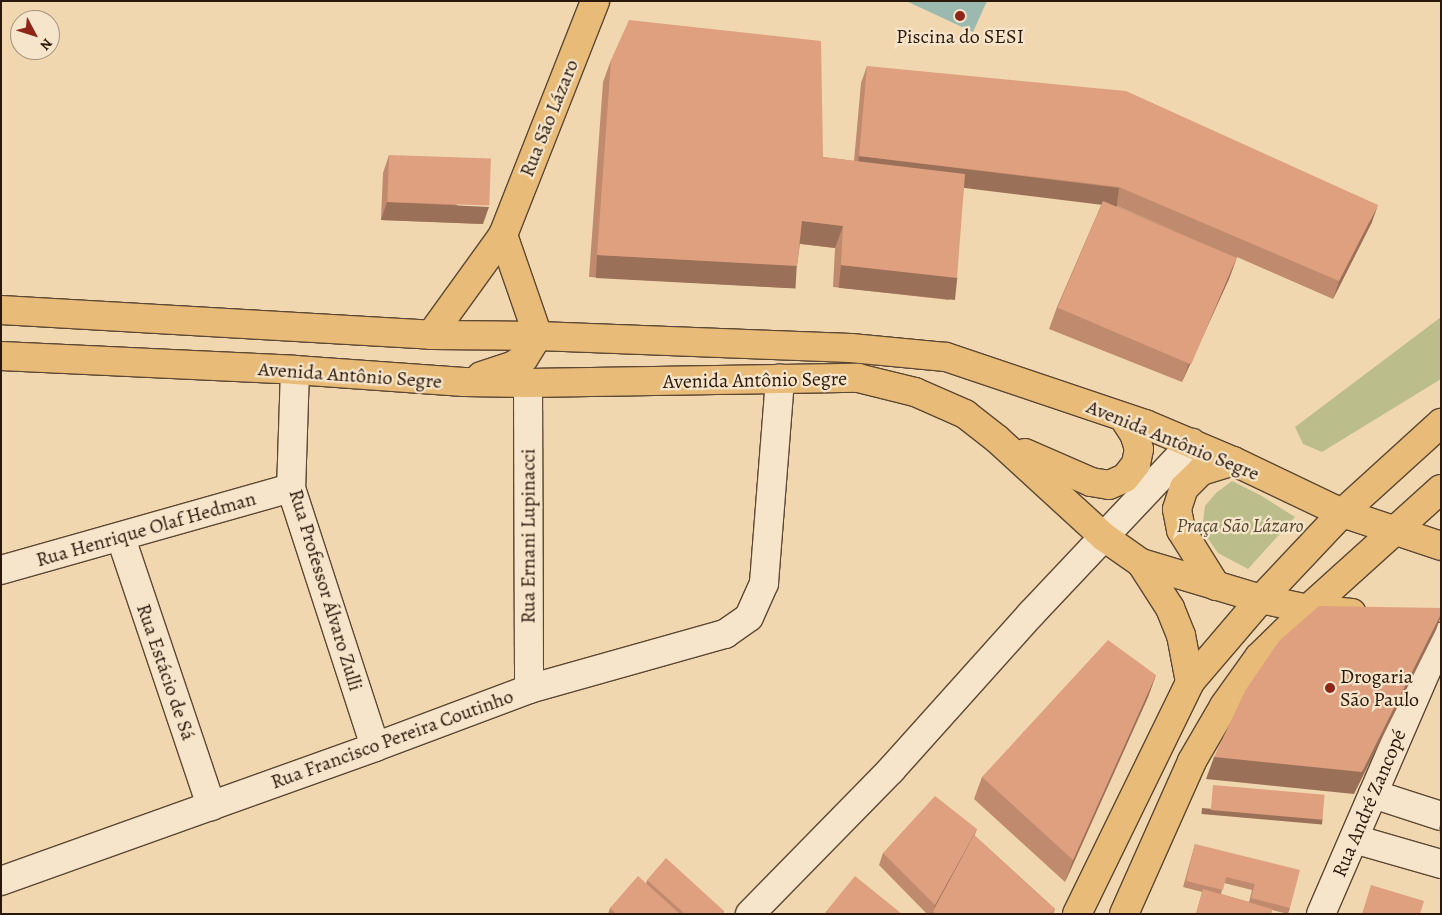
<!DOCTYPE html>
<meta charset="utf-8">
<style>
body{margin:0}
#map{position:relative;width:1442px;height:915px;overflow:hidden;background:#f1d7af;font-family:Alegreya,serif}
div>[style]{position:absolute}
.green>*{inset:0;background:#bbbe8a}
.water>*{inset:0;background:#9bb9ae}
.roads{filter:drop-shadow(1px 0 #5c4833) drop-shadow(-1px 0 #5c4833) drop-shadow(0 1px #5c4833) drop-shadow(0 -1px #5c4833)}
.minor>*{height:28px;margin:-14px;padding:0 14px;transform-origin:14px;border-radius:14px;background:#f6e5cb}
.major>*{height:28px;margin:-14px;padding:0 14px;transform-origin:14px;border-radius:14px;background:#e8bc78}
.wall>*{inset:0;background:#bf8a6d}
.shaded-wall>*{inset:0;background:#9b7059;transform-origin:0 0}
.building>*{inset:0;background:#dea07f;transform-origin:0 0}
.dots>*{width:14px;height:14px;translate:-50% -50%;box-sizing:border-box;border:2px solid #f6e5cb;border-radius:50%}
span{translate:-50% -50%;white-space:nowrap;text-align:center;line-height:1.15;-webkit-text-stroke:4.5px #f6e5cb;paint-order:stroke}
.poi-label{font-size:20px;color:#2a180a}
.left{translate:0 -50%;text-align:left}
.street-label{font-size:20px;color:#2a180a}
.park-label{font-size:20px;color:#564a30;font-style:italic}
.frame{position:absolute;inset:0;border:2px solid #2a180a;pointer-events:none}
.north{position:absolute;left:10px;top:10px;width:50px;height:50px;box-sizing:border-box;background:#f6e5cb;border:1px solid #a4937e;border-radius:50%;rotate:130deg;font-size:14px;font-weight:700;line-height:20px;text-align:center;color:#2a180a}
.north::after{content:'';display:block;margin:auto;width:18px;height:22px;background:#8f2418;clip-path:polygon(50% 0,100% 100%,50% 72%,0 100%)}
</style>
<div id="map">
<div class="green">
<i style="clip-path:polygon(1441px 317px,1441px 379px,1322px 452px,1303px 444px,1295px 427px)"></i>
<i style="clip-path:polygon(1232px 481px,1260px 495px,1295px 517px,1248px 569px,1218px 553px,1202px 530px,1205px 506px,1216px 493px)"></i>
</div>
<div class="water">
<i style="clip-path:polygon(906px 1px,987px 1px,973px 32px)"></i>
</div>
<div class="roads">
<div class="minor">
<i style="left:295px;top:370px;width:118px;rotate:91.9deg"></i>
<i style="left:291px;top:488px;width:272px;rotate:72deg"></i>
<i style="left:528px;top:383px;width:306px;rotate:89.8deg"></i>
<i style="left:121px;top:538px;width:283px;rotate:71.4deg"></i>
<i style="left:1px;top:570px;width:301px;rotate:-15.8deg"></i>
<i style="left:1373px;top:794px;width:71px;rotate:17.9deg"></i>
<i style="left:1354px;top:839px;width:91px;rotate:16deg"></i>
<i style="left:1px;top:881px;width:397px;rotate:-19.7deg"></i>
<i style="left:375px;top:747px;width:165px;rotate:-20.6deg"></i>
<i style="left:529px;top:689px;width:204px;rotate:-15.7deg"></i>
<i style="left:725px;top:634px;width:29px;rotate:-35deg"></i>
<i style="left:749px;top:617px;width:37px;rotate:-66deg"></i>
<i style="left:764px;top:583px;width:205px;rotate:-85.5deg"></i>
<i style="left:750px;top:914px;width:202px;rotate:-45.6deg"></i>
<i style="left:891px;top:770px;width:210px;rotate:-48.1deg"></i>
<i style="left:1031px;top:614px;width:235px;rotate:-46.7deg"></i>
<i style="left:1321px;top:914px;width:302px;rotate:-66.6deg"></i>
</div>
<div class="major">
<i style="left:1px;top:310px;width:431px;rotate:3.3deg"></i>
<i style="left:431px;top:335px;width:107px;rotate:0.5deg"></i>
<i style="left:538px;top:336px;width:313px;rotate:2.2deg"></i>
<i style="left:851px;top:348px;width:95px;rotate:5.4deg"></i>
<i style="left:946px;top:357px;width:210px;rotate:18.6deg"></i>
<i style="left:1145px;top:424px;width:95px;rotate:22.8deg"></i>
<i style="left:1233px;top:461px;width:121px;rotate:25.5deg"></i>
<i style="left:1342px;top:513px;width:104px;rotate:18.4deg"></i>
<i style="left:431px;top:335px;width:123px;rotate:-54.2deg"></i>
<i style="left:503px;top:235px;width:251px;rotate:-68.5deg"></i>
<i style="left:1px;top:356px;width:294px;rotate:2.7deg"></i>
<i style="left:295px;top:370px;width:169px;rotate:4.1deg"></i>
<i style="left:464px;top:382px;width:64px;rotate:0.9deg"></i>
<i style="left:528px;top:383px;width:330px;rotate:-0.9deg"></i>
<i style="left:858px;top:378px;width:59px;rotate:13.8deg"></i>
<i style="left:915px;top:392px;width:55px;rotate:23.7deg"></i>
<i style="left:965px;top:414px;width:41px;rotate:38deg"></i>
<i style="left:997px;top:439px;width:145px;rotate:42.5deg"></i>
<i style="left:1104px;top:537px;width:45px;rotate:35.1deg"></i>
<i style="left:1141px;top:563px;width:125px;rotate:16.7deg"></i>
<i style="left:1261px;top:599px;width:48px;rotate:12deg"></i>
<i style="left:1308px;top:609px;width:44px;rotate:5.2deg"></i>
<i style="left:481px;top:376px;width:35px;rotate:-18deg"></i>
<i style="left:514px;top:365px;width:12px;rotate:-35deg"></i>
<i style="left:524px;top:358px;width:26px;rotate:-58deg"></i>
<i style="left:538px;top:336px;width:107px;rotate:-109.1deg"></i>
<i style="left:1025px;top:453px;width:72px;rotate:23.7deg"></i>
<i style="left:1091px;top:482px;width:18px;rotate:9deg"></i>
<i style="left:1109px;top:485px;width:17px;rotate:-24deg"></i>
<i style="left:1125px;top:478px;width:18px;rotate:-52deg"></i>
<i style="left:1136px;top:464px;width:15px;rotate:-79deg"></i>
<i style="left:1139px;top:449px;width:16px;rotate:-108deg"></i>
<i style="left:1134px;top:434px;width:20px;rotate:-123deg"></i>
<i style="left:1141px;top:563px;width:54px;rotate:57.2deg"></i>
<i style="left:1170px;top:608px;width:29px;rotate:68deg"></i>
<i style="left:1181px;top:635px;width:48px;rotate:79.2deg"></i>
<i style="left:1216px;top:586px;width:66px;rotate:-122deg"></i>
<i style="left:1181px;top:530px;width:21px;rotate:-101deg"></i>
<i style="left:1177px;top:509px;width:22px;rotate:-72deg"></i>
<i style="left:1184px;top:488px;width:24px;rotate:-45deg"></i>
<i style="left:1201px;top:471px;width:34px;rotate:-17deg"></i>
<i style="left:1077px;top:914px;width:258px;rotate:-64deg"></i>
<i style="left:1190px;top:682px;width:109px;rotate:-49.5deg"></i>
<i style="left:1261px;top:599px;width:118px;rotate:-46.7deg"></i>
<i style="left:1342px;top:513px;width:134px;rotate:-42.3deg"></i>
<i style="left:1124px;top:914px;width:167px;rotate:-66deg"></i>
<i style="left:1192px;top:761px;width:64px;rotate:-59.8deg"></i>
<i style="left:1224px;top:706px;width:60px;rotate:-54.5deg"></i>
<i style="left:1259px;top:657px;width:69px;rotate:-44.4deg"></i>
<i style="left:1308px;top:609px;width:179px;rotate:-42.1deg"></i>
</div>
</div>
<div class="wall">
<i style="clip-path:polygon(evenodd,611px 60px,823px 157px,854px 161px,861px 83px,867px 66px,1372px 222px,1333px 299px,1237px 257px,1229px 279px,1182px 382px,1049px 329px,1057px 307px,1102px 203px,964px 187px,949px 300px,833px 287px,835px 248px,800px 244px,797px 266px,789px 288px,589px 277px,603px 82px,611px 60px,1111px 204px,1112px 204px,1190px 237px,1111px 204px)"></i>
<i style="clip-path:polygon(389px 155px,483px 224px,381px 220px,383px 173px)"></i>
<i style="clip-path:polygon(1156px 675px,1148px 697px,1065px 882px,974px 799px,982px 777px)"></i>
<i style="clip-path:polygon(1441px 822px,1441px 841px,1439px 828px)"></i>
<i style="clip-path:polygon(977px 829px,974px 835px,1055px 909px,1053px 914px,927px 914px,879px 865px,883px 853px)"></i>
<i style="clip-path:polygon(evenodd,1195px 844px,1290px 908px,1288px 914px,1272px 910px,1271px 914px,1196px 914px,1202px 892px,1183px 887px,1195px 844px,1224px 883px,1252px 890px,1249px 902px,1221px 894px,1224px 883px)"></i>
<i style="clip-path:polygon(647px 880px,724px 911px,723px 914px,608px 914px,610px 908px,646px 884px)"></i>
</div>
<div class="shaded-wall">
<i style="left:859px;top:156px;width:262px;height:19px;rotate:7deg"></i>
<i style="clip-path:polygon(387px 202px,489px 207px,483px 224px,381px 220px)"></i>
<i style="clip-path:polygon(1378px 205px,1372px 222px,1333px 299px,1339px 281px)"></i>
<i style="clip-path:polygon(802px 221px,843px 226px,835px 248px,794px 243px)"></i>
<i style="left:597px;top:255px;width:200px;height:23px;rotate:3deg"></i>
<i style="clip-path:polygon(1237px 257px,1229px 279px,1182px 382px,1190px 361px)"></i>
<i style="left:841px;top:265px;width:117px;height:23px;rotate:6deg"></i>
<i style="clip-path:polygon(1441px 614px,1441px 616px,1436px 630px,1354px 794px,1206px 779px,1214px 757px)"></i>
<i style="clip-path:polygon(1156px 675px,1148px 697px,1065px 882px,1073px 860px)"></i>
<i style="left:1202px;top:808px;width:121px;height:6px;rotate:5deg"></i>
<i style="clip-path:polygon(977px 829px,972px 841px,933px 911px,935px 905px)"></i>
</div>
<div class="building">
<i style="clip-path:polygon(629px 20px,821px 41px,823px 157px,965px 174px,957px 278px,841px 265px,843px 226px,802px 221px,797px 266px,597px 255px,611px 60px)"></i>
<i style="clip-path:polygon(867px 66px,1126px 91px,1378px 205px,1339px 281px,1119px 187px,859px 156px)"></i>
<i style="left:389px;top:155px;width:102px;height:47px;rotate:2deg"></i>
<i style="left:1103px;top:201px;width:145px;height:116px;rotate:23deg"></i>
<i style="clip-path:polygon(1319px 606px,1441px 608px,1441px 614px,1362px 772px,1214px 757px,1245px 691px,1279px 641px)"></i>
<i style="clip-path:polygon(1108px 640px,1156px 675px,1073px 860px,982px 777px)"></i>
<i style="left:1213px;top:785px;width:112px;height:25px;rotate:5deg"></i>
<i style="clip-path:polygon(935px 796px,977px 829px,935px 905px,883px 853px)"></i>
<i style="clip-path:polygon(974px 835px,1055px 909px,1050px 914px,936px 914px,933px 911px)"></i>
<i style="clip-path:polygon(1195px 844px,1300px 870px,1290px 908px,1251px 898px,1255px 884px,1226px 877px,1223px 890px,1186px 881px)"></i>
<i style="clip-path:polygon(666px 858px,724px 911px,721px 914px,685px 914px,647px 880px)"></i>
<i style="clip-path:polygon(638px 876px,680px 914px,616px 914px,610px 908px)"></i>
<i style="clip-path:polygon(855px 876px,902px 914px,824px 914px)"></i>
<i style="clip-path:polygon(1371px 885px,1424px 901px,1420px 914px,1362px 914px)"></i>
<i style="clip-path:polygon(1203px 889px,1272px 909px,1271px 914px,1196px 914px)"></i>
</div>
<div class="dots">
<i style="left:960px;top:16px;background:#8f2418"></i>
<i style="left:1330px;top:688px;background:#8f2418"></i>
</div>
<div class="poi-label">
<span style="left:960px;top:36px">Piscina do SESI</span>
<span class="left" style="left:1340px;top:688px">Drogaria<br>São Paulo</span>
</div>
<div class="street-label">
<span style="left:549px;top:118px;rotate:-68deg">Rua São Lázaro</span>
<span style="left:350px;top:375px;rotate:4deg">Avenida Antônio Segre</span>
<span style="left:755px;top:380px;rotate:-1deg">Avenida Antônio Segre</span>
<span style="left:1173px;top:440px;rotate:22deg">Avenida Antônio Segre</span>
<span style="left:146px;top:529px;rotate:-16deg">Rua Henrique Olaf Hedman</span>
<span style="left:528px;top:536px;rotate:-90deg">Rua Ernani Lupinacci</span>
<span style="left:326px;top:590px;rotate:73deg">Rua Professor Álvaro Zulli</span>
<span style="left:166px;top:672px;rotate:71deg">Rua Estácio de Sá</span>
<span style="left:392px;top:739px;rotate:-20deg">Rua Francisco Pereira Coutinho</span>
<span style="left:1369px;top:803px;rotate:-67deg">Rua André Zancopé</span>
</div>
<div class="park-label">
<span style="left:1240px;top:525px">Praça São Lázaro</span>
</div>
<div class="frame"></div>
<div class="north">N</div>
</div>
